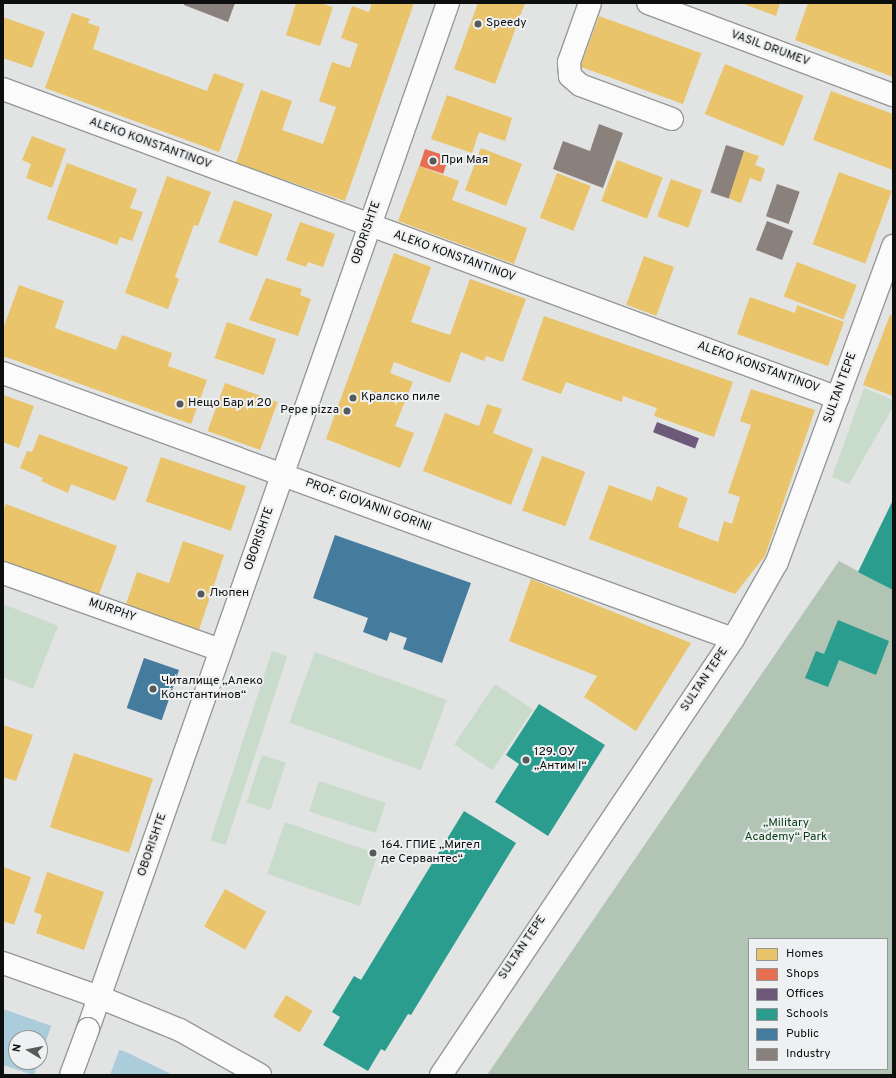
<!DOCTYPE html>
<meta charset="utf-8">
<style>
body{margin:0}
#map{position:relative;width:896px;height:1078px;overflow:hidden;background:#e2e3e3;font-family:Overpass,sans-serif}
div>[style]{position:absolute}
.green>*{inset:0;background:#c9dbca;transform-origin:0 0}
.forest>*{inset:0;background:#b2c4b3}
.water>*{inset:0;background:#abcddb}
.pier>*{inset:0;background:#e2e3e3}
.homes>*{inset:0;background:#e9c46a;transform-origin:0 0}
.shops>*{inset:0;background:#e76f51;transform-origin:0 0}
.offices>*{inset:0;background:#6d597a;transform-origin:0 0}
.schools>*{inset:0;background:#2a9d8f}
.public>*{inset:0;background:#457b9d;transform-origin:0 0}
.industry>*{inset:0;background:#8a817c;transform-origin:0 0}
.roads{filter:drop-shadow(1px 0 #979898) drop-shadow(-1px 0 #979898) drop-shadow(0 1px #979898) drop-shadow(0 -1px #979898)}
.minor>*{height:22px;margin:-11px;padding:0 11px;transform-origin:11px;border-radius:11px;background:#fbfbfb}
.major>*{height:22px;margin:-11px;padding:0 11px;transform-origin:11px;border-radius:11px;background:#fbfbfb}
.bridges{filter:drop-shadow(1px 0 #979898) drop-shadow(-1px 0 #979898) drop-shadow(0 1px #979898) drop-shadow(0 -1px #979898)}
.minor-bridge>*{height:22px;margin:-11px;padding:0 11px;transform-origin:11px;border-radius:11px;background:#fbfbfb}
.dots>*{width:11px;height:11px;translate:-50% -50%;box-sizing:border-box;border:2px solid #eef0f2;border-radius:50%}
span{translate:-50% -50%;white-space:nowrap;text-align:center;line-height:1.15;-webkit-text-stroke:4px #eef0f2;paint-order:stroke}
.poi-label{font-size:12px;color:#0d0e0e}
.left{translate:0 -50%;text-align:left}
.right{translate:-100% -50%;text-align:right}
.street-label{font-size:12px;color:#0d0e0e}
.park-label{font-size:12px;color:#083d13}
.frame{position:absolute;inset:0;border:4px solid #0d0e0e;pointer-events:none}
.legend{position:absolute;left:748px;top:938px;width:140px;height:132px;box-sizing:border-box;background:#eef0f2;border:1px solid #949697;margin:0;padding:5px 7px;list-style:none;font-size:12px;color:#0d0e0e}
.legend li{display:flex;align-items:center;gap:8px;height:20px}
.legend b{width:20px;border:1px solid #949697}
.north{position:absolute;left:8px;top:1030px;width:40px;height:40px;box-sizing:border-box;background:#eef0f2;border:1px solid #949697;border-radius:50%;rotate:280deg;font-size:11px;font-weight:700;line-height:16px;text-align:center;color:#0d0e0e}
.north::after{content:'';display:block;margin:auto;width:14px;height:18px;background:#585959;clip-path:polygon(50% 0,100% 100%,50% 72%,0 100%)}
</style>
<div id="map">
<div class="green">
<i style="clip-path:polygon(864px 388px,893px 400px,893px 407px,849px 484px,832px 477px)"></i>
<i style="clip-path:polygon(3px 604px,58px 626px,33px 689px,3px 677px)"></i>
<i style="left:272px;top:651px;width:16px;height:199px;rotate:18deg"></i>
<i style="left:315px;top:652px;width:140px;height:75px;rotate:20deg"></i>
<i style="left:495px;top:684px;width:46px;height:73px;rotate:34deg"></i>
<i style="left:262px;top:755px;width:25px;height:50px;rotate:18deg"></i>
<i style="left:319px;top:781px;width:70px;height:32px;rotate:18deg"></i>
<i style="left:285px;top:822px;width:98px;height:55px;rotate:19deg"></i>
</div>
<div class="forest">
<i style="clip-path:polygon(evenodd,839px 561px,893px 590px,893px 1075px,487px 1075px,839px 561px,749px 939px,887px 939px,887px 1069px,749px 1069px,749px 939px)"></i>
</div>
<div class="water">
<i style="clip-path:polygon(evenodd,3px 1009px,126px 1052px,173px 1075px,33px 1075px,3px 1065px,3px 1009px,16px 1038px,40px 1038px,40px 1062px,16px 1062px,16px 1038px)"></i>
</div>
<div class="pier">
<i style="clip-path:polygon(52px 1024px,120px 1048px,110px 1075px,34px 1075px)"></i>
</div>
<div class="homes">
<i style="clip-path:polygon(296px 3px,320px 3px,333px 7px,320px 46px,286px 35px)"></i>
<i style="clip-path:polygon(372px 3px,414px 3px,345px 201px,236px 163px,261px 90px,292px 101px,282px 130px,323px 144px,336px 107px,319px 101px,332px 62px,350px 68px,358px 44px,341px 38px,352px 6px,369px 12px)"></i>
<i style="clip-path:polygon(478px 3px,525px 3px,495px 84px,454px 69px)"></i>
<i style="clip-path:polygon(741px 3px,780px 3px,776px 16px)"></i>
<i style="clip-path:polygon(808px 3px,893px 3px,893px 77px,795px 40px)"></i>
<i style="clip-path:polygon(72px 13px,90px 19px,88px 23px,100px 27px,93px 49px,207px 91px,214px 73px,244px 84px,219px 152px,45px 88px)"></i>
<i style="left:599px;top:16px;width:109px;height:54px;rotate:20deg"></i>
<i style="clip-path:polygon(3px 17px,45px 32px,32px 68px,3px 58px)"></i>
<i style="left:725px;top:64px;width:85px;height:54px;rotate:22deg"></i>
<i style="clip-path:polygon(831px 91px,893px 114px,893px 170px,813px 140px)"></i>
<i style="clip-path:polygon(447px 95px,512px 118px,505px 141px,479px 132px,472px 153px,431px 139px)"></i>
<i style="clip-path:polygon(32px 136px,66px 149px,52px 188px,26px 178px,31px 164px,22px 160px)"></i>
<i style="left:481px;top:148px;width:44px;height:45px;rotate:21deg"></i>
<i style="clip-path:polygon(744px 151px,759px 156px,755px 165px,765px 169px,761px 182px,750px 178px,741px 203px,728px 198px)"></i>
<i style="left:617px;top:160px;width:49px;height:44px;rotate:21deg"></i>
<i style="clip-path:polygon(67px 163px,137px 189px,130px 208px,143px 212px,132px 241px,120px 237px,117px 245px,47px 219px)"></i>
<i style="clip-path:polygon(419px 166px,459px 181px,452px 200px,527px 228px,514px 264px,398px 221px)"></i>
<i style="left:839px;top:172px;width:56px;height:77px;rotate:20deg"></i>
<i style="left:557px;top:173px;width:36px;height:48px;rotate:21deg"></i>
<i style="clip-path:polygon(167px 176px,211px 192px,198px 226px,194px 225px,175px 277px,179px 279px,168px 309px,125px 293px)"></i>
<i style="left:671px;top:179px;width:33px;height:40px;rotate:20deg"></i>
<i style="left:234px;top:200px;width:41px;height:45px;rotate:20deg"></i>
<i style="clip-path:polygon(300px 222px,335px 234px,323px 267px,308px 262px,306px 267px,286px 260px)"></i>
<i style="clip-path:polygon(394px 253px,431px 267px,411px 322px,450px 335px,470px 279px,526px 299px,503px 362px,486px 356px,484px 361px,461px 352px,450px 383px,394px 362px,390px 373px,413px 382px,395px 426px,414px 433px,400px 468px,326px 439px)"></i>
<i style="left:644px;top:256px;width:32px;height:52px;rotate:20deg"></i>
<i style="left:797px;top:262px;width:64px;height:37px;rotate:21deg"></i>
<i style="clip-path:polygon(266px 278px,302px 289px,300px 295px,311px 299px,298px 336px,249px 320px)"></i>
<i style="clip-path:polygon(19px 285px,64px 301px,55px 328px,116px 350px,122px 335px,172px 353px,168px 366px,207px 380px,191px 424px,3px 356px,3px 329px)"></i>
<i style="clip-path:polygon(750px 297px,795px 313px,797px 305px,844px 322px,828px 366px,737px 334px)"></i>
<i style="clip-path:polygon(890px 315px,893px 316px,893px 396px,863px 385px)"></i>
<i style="clip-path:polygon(544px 316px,733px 382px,714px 437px,654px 416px,657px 408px,623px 396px,622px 402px,566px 382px,561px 394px,522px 380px)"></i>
<i style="left:227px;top:322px;width:52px;height:38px;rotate:19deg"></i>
<i style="left:225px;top:383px;width:56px;height:51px;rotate:20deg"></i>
<i style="clip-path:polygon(751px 389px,815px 410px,765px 556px,735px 594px,589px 539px,609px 485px,652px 501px,657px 486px,688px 498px,678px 527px,718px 542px,724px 521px,732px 524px,740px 497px,728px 493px,751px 425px,740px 421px)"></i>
<i style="clip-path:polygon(3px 395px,34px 406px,19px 448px,3px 442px)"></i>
<i style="clip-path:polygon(487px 404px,502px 409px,493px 433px,533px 449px,511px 505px,423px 471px,445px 413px,479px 426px)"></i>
<i style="clip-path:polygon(39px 434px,128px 467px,115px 501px,71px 484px,68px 493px,41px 481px,43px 478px,20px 468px,27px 451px,32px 452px)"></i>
<i style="left:542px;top:456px;width:46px;height:58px;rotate:20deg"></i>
<i style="left:161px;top:457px;width:90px;height:47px;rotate:19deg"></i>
<i style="clip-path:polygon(6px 504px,117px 546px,98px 597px,3px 562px,3px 511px)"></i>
<i style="clip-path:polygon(183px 541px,224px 555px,197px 636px,124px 610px,137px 572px,169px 583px)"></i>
<i style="clip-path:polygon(531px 579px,691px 643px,636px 731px,584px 697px,597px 676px,509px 641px)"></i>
<i style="clip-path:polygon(3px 725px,33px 735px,16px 781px,3px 777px)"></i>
<i style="left:74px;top:753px;width:83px;height:78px;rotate:18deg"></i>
<i style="clip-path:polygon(3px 867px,31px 877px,14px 925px,3px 921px)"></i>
<i style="clip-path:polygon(47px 872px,104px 892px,84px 950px,36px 933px,42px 915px,34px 912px)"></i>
<i style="left:225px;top:889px;width:47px;height:43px;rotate:29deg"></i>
<i style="left:286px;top:995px;width:31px;height:25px;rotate:31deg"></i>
</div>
<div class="shops">
<i style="left:425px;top:149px;width:25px;height:18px;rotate:18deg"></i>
</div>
<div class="offices">
<i style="left:657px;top:422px;width:45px;height:11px;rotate:21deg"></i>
</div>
<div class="schools">
<i style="clip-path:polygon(893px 500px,893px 590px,858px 572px)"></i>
<i style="clip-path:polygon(838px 620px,889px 641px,876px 675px,839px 660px,828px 687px,805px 678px,816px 651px,824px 654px)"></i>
<i style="clip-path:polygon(539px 704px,605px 745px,548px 836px,495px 802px,519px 764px,506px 755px)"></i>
<i style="clip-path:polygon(464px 811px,516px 843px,411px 1015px,408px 1014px,385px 1051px,381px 1049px,368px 1071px,323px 1045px,340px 1017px,332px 1012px,354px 976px,361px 980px)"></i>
</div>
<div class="public">
<i style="clip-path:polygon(335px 535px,471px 583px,442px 663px,403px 649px,407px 638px,390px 632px,387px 641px,363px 632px,368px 618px,313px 598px)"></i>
<i style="left:144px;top:658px;width:37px;height:53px;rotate:19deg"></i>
</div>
<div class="industry">
<i style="clip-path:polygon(184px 3px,235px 3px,228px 22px,184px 5px)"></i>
<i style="clip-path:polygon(599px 124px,623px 133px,603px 188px,553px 169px,563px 141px,590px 151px)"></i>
<i style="left:726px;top:145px;width:19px;height:50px;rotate:18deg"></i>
<i style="left:777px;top:184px;width:24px;height:34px;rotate:19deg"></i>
<i style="left:767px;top:221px;width:28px;height:31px;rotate:21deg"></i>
</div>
<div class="roads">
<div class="minor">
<i style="left:590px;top:3px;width:63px;rotate:109.6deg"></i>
<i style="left:569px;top:62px;width:14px;rotate:86deg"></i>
<i style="left:570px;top:76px;width:13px;rotate:42deg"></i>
<i style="left:580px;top:85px;width:98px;rotate:20.3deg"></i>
<i style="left:648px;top:3px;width:262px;rotate:20.6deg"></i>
<i style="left:3px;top:89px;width:890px;rotate:20.31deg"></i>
<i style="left:3px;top:373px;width:777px;rotate:20.02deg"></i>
<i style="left:3px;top:573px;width:231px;rotate:19.5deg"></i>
<i style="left:88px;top:1029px;width:1087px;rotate:-70.67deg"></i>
<i style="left:441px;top:1075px;width:525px;rotate:-56.19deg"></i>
<i style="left:733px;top:639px;width:89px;rotate:-60.3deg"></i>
<i style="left:777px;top:562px;width:337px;rotate:-69.8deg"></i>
</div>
<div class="major">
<i style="left:3px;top:963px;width:102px;rotate:19.5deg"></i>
<i style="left:99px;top:997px;width:87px;rotate:22.2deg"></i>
<i style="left:180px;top:1030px;width:92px;rotate:29.4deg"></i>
</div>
</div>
<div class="bridges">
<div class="minor-bridge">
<i style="left:71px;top:1075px;width:49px;rotate:-69.7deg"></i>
</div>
</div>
<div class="dots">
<i style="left:478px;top:24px;background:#585959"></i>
<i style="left:433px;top:161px;background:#585959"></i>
<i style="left:353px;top:398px;background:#585959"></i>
<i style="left:180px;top:404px;background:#585959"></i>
<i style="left:347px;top:411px;background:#585959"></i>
<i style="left:201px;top:594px;background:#585959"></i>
<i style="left:153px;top:689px;background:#585959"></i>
<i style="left:526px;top:760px;background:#585959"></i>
<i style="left:373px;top:853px;background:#585959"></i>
</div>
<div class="poi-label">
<span class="left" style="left:486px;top:24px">Speedy</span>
<span class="left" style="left:441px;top:161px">При Мая</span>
<span class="left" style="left:361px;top:398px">Кралско пиле</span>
<span class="left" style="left:188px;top:404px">Нещо Бар и 20</span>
<span class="right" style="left:339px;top:411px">Pepe pizza</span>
<span class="left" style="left:209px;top:594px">Люпен</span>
<span class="left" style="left:161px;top:689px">Читалище „Алеко<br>Константинов“</span>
<span class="left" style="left:534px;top:760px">129. ОУ<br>„Антим I“</span>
<span class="left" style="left:381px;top:853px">164. ГПИЕ „Мигел<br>де Сервантес“</span>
</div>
<div class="street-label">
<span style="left:770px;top:49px;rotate:20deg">VASIL DRUMEV</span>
<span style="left:150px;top:144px;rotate:20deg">ALEKO KONSTANTINOV</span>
<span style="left:367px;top:233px;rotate:-71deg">OBORISHTE</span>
<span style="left:454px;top:257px;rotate:20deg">ALEKO KONSTANTINOV</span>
<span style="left:758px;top:368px;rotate:20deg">ALEKO KONSTANTINOV</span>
<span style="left:841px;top:388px;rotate:-70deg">SULTAN TEPE</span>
<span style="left:368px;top:506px;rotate:20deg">PROF. GIOVANNI GORINI</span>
<span style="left:260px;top:539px;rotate:-71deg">OBORISHTE</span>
<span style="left:112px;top:611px;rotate:19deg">MURPHY</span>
<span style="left:705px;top:680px;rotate:-56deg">SULTAN TEPE</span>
<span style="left:153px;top:845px;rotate:-71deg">OBORISHTE</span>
<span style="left:523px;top:948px;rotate:-56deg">SULTAN TEPE</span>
</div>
<div class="park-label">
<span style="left:786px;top:831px">„Military<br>Academy“ Park</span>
</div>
<div class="frame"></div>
<ul class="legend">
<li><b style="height:11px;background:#e9c46a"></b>Homes</li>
<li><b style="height:11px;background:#e76f51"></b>Shops</li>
<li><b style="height:11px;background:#6d597a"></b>Offices</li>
<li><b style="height:11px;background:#2a9d8f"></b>Schools</li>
<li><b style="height:11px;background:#457b9d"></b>Public</li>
<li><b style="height:11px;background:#8a817c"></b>Industry</li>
</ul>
<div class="north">N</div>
</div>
